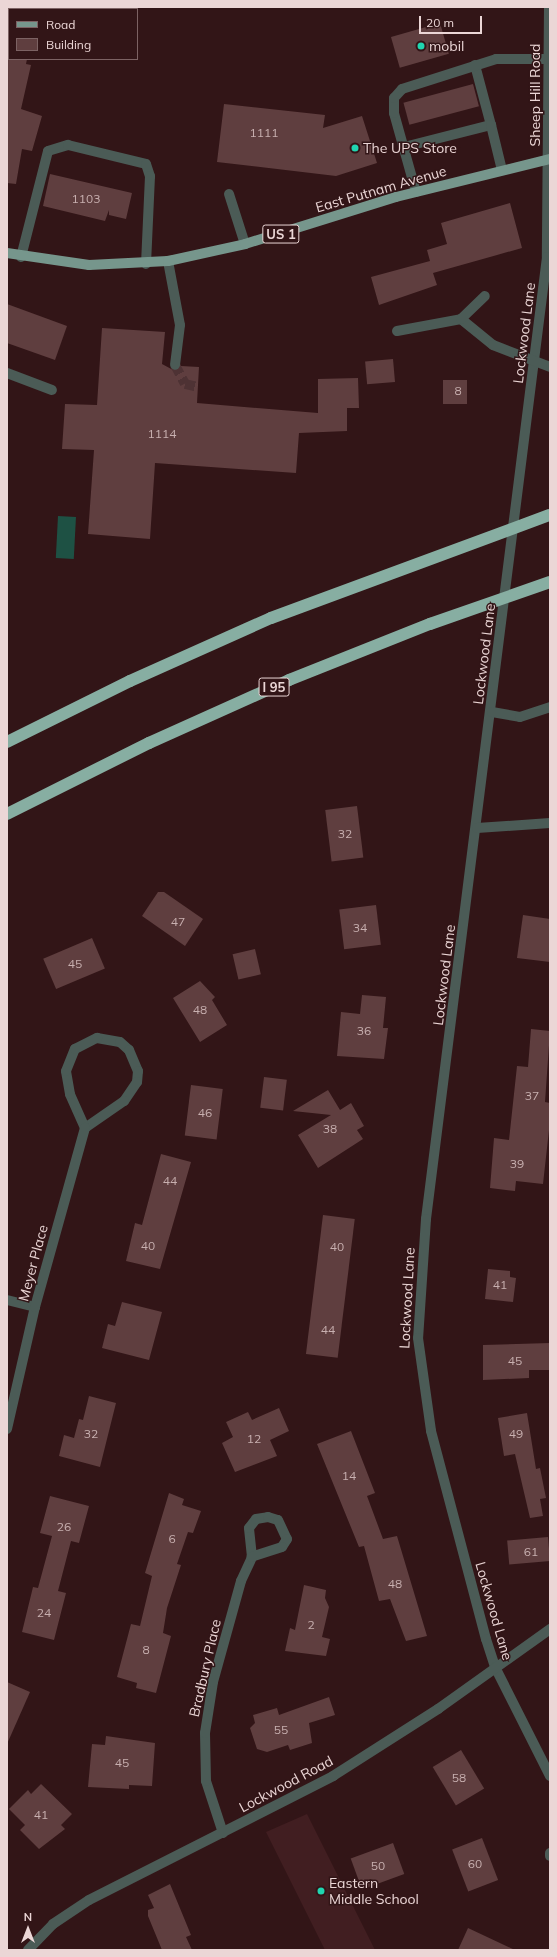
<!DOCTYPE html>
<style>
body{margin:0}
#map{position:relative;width:557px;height:1957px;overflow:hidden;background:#321517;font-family:Mulish,sans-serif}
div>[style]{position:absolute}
.built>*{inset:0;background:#411e21}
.water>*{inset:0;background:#1e5144;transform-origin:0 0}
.building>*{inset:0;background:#5f3e3f;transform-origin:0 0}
.minor-tunnel>*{height:10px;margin-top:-5px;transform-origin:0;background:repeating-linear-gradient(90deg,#4e3234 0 10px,transparent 0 15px)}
.minor>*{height:10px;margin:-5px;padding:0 5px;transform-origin:5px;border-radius:5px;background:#4b5b56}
.major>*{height:10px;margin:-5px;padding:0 5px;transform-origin:5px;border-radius:5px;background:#76968c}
.highway>*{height:12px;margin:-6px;padding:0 6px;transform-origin:6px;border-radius:6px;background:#87aea2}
.dots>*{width:11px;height:11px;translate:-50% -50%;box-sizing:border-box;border:2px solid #321517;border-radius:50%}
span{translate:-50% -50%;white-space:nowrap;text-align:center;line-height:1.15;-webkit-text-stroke:3px #321517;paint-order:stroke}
.number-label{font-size:12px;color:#c8b0b0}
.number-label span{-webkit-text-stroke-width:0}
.shield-label span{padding:1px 3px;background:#321517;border:1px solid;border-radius:3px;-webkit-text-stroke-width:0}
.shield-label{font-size:13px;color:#ebd6d6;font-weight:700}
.poi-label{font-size:14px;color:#ebd6d6}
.left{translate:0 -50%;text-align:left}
.street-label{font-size:14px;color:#ebd6d6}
.frame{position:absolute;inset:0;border:8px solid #ebd6d6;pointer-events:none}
.legend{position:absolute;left:8px;top:8px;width:130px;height:52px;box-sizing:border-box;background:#321517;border:1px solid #7c6263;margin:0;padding:5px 7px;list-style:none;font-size:12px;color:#ebd6d6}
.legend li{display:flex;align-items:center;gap:8px;height:20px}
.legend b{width:20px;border:1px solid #7c6263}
.north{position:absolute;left:8px;top:1909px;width:40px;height:40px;-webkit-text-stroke:3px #321517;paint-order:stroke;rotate:0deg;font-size:11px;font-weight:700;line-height:16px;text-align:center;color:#ebd6d6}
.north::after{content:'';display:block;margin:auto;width:14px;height:18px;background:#ebd6d6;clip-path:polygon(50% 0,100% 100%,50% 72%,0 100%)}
.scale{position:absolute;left:419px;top:16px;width:63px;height:18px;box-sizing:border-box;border:2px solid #ebd6d6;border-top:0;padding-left:5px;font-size:12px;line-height:14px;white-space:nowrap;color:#ebd6d6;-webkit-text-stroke:3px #321517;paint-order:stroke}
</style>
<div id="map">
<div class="built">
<i style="clip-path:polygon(307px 1814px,375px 1950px,325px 1950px,266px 1832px)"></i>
</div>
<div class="water">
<i style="left:58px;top:516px;width:18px;height:42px;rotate:3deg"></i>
</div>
<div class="building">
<i style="left:440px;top:23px;width:32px;height:51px;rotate:74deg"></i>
<i style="clip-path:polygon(7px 59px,27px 59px,26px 64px,31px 65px,21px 109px,42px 116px,32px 151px,22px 149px,16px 184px,7px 183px)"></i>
<i style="left:473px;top:84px;width:23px;height:72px;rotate:75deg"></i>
<i style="clip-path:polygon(224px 104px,325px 115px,323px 128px,362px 116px,377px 163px,336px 176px,217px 162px)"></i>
<i style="clip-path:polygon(50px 174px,132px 193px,126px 219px,109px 215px,109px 210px,105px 221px,43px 206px)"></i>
<i style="clip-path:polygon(510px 203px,522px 248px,433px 273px,437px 285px,379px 305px,371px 277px,430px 261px,427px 250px,447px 244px,441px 223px)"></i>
<i style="clip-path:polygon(7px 304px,67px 326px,55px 360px,7px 343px)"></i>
<i style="clip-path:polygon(102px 328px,165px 332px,162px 364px,175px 371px,181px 366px,199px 367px,197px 403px,318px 413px,318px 379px,358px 378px,359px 408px,347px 408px,347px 431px,299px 433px,296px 473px,155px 463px,150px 539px,88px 534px,94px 450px,62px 449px,65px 404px,97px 405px)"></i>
<i style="left:393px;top:359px;width:23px;height:28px;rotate:85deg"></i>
<i style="left:443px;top:380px;width:24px;height:24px"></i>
<i style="left:357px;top:806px;width:52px;height:32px;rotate:83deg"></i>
<i style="clip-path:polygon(158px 892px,164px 892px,203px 919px,185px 946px,142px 916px)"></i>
<i style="left:376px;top:905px;width:40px;height:37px;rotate:83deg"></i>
<i style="clip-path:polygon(523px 915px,550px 919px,550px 962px,517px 958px)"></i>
<i style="left:92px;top:938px;width:33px;height:53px;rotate:67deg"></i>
<i style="left:255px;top:949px;width:26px;height:23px;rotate:77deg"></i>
<i style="clip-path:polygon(200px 981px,215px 997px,212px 1000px,227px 1025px,200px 1042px,173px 998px)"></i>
<i style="clip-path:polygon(362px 995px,386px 997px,383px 1028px,388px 1028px,384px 1059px,337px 1056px,341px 1012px,360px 1014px)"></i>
<i style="clip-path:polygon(531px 1029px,550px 1031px,545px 1102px,550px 1103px,550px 1121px,543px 1184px,516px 1181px,515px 1191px,490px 1188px,494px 1138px,509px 1140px,517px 1066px,528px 1067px)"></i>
<i style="left:264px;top:1077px;width:23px;height:31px;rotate:7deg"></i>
<i style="left:191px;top:1085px;width:32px;height:51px;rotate:7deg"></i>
<i style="clip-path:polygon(328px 1090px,340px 1110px,351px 1103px,364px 1126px,357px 1130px,363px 1139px,318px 1168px,298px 1135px,331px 1115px,293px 1111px)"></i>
<i style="clip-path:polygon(161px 1154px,191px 1162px,160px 1269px,126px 1261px,135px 1223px,142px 1225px)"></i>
<i style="left:323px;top:1215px;width:32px;height:140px;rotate:7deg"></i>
<i style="clip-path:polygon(488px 1269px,510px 1271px,510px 1277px,516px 1278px,513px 1302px,485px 1299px)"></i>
<i style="clip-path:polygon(122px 1302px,162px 1312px,149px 1360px,102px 1348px,108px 1324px,115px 1326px)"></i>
<i style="clip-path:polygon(550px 1343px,550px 1370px,529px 1370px,529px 1378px,483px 1380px,483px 1345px)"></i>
<i style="clip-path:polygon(89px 1396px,116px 1403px,100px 1467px,59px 1456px,64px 1435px,74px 1438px,79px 1419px,83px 1420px)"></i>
<i style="clip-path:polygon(279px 1408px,289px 1431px,270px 1440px,277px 1456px,235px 1472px,222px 1443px,233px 1437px,226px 1422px,248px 1412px,252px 1420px)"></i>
<i style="clip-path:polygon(527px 1413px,536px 1469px,540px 1468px,546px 1498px,540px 1499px,543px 1516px,530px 1518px,515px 1454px,504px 1456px,498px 1418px)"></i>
<i style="clip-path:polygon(351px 1431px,375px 1493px,367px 1496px,383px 1539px,397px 1536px,427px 1636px,406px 1641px,390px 1599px,379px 1601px,364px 1546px,359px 1547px,317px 1444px)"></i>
<i style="clip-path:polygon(169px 1493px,184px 1499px,182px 1505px,201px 1511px,193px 1533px,188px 1532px,177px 1564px,181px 1565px,167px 1608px,163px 1633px,171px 1636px,156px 1693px,136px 1688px,137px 1683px,117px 1677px,131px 1624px,140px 1626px,152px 1576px,145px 1573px)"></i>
<i style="clip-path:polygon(50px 1496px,89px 1506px,79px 1543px,71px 1541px,58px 1591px,66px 1593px,54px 1640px,22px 1632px,33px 1587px,38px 1588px,52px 1536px,40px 1533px)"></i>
<i style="left:548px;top:1537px;width:24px;height:41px;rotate:85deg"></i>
<i style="clip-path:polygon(304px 1585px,326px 1590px,325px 1598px,329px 1607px,322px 1637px,330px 1639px,326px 1656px,285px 1651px,290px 1628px,295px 1630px)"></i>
<i style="clip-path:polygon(7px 1682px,30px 1692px,7px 1744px)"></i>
<i style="clip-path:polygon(329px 1697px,335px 1715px,309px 1723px,312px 1743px,290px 1750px,288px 1745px,267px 1752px,257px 1749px,250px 1728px,255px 1723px,253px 1715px,277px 1708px,279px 1715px)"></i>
<i style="clip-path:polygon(106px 1736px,155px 1743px,152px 1786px,129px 1785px,129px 1789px,88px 1787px,92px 1744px,105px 1745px)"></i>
<i style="left:461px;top:1750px;width:45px;height:33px;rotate:59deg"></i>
<i style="clip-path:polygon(41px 1784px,72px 1814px,61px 1825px,65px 1829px,39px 1849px,20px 1830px,25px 1825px,9px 1809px,28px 1790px,31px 1794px)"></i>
<i style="left:482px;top:1838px;width:45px;height:32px;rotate:69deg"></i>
<i style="left:393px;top:1843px;width:33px;height:45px;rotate:70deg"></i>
<i style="clip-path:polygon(170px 1884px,191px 1935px,186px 1937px,192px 1950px,162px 1950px,148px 1916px,148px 1910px,154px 1908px,148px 1895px)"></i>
<i style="clip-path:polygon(468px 1928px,515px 1950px,458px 1950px)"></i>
</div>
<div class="minor-tunnel">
<i style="left:175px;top:365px;width:21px;rotate:62deg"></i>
<i style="left:185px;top:384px;width:13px;rotate:13deg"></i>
</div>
<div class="minor">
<i style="left:549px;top:7px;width:250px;rotate:90.5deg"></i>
<i style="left:547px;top:257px;width:970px;rotate:97.17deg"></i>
<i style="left:426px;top:1219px;width:119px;rotate:93.8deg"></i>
<i style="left:418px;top:1338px;width:94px;rotate:82deg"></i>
<i style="left:431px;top:1431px;width:215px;rotate:75.2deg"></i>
<i style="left:486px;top:1639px;width:29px;rotate:72deg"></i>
<i style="left:495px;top:1667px;width:122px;rotate:63.2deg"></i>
<i style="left:475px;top:65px;width:62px;rotate:75.1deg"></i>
<i style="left:404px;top:147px;width:90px;rotate:-14.2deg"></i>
<i style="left:491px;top:125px;width:46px;rotate:76.3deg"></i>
<i style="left:416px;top:192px;width:82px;rotate:-105.6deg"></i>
<i style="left:394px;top:113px;width:15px;rotate:-90deg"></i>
<i style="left:394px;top:98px;width:12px;rotate:-48deg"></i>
<i style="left:402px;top:89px;width:99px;rotate:-17.7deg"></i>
<i style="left:496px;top:59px;width:51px"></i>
<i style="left:229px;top:194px;width:52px;rotate:72.3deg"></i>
<i style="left:21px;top:257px;width:109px;rotate:-75.7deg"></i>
<i style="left:48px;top:151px;width:21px;rotate:-17deg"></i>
<i style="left:68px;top:145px;width:80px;rotate:13.7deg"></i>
<i style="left:146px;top:164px;width:13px;rotate:72deg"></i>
<i style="left:150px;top:176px;width:88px;rotate:92.6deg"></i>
<i style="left:168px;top:261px;width:65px;rotate:79.4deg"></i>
<i style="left:180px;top:325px;width:40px;rotate:97.1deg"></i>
<i style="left:461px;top:319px;width:41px;rotate:39.1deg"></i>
<i style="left:493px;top:345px;width:61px;rotate:21.1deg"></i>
<i style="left:397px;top:331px;width:65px;rotate:-10.6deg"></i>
<i style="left:461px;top:319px;width:33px;rotate:-44deg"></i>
<i style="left:7px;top:373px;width:48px;rotate:20.7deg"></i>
<i style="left:492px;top:712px;width:28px;rotate:10deg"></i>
<i style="left:520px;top:717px;width:32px;rotate:-18deg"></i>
<i style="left:477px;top:828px;width:73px;rotate:-3.9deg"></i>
<i style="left:97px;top:1038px;width:23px;rotate:10deg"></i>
<i style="left:120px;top:1042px;width:12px;rotate:42deg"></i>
<i style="left:129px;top:1050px;width:23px;rotate:67deg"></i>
<i style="left:138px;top:1071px;width:11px;rotate:95deg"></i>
<i style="left:137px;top:1082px;width:23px;rotate:124deg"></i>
<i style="left:124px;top:1101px;width:47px;rotate:145.3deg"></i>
<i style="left:85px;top:1128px;width:37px;rotate:-114deg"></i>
<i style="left:70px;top:1094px;width:23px;rotate:-100deg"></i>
<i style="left:66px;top:1071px;width:24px;rotate:-68deg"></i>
<i style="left:75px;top:1049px;width:25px;rotate:-27deg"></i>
<i style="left:7px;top:1300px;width:29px;rotate:14deg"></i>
<i style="left:7px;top:1429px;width:125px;rotate:-77.1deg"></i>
<i style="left:35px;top:1307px;width:186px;rotate:-74.4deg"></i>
<i style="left:223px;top:1833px;width:55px;rotate:-108.1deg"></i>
<i style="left:206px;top:1781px;width:48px;rotate:-91.2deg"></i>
<i style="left:205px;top:1733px;width:52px;rotate:-81.1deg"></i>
<i style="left:213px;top:1682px;width:105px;rotate:-74.5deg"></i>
<i style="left:241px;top:1581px;width:26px;rotate:-65deg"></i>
<i style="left:252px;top:1557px;width:29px;rotate:-96deg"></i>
<i style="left:249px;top:1528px;width:11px;rotate:-52deg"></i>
<i style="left:256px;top:1519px;width:12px;rotate:-9deg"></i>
<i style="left:268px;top:1517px;width:10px;rotate:17deg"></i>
<i style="left:278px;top:1520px;width:21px;rotate:65deg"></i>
<i style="left:287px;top:1539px;width:9px;rotate:122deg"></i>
<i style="left:282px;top:1547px;width:32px;rotate:162deg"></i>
<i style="left:550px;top:1853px;width:3px;rotate:90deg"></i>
<i style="left:28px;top:1950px;width:36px;rotate:-46deg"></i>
<i style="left:53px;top:1924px;width:43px;rotate:-33.7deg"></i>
<i style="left:89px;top:1900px;width:274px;rotate:-26.9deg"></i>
<i style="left:333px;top:1776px;width:125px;rotate:-32.5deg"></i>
<i style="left:438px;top:1709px;width:138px;rotate:-35.5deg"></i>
</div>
<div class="major">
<i style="left:7px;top:253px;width:83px;rotate:8.3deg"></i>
<i style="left:89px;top:265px;width:79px;rotate:-2.9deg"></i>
<i style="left:168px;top:261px;width:79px;rotate:-12.4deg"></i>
<i style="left:245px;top:244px;width:158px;rotate:-17.3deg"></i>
<i style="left:396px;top:197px;width:159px;rotate:-13.9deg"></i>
</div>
<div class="highway">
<i style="left:7px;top:742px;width:137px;rotate:-26.4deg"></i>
<i style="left:130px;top:681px;width:154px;rotate:-24.1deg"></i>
<i style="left:271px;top:618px;width:297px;rotate:-20.3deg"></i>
<i style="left:7px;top:814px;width:159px;rotate:-26.6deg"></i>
<i style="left:149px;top:743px;width:154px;rotate:-24.2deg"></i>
<i style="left:289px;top:680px;width:152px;rotate:-21.7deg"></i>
<i style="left:430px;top:624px;width:127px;rotate:-19.3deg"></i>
</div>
<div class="dots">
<i style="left:421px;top:46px;background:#20d5b0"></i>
<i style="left:355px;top:148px;background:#20d5b0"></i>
<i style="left:321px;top:1891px;background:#20d5b0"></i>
</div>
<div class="number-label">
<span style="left:264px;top:133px">1111</span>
<span style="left:86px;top:199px">1103</span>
<span style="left:458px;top:391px">8</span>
<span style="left:162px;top:434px">1114</span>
<span style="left:345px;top:834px">32</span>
<span style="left:178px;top:922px">47</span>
<span style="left:360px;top:928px">34</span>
<span style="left:75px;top:964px">45</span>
<span style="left:200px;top:1010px">48</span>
<span style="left:364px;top:1031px">36</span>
<span style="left:532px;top:1096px">37</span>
<span style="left:205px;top:1113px">46</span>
<span style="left:330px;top:1129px">38</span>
<span style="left:517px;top:1164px">39</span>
<span style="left:170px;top:1181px">44</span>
<span style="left:148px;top:1246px">40</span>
<span style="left:337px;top:1247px">40</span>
<span style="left:500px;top:1285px">41</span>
<span style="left:328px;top:1330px">44</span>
<span style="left:515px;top:1361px">45</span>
<span style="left:91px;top:1434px">32</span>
<span style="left:516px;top:1434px">49</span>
<span style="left:254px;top:1439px">12</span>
<span style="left:349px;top:1476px">14</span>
<span style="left:64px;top:1527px">26</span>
<span style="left:172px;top:1539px">6</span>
<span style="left:531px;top:1552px">61</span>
<span style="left:395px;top:1584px">48</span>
<span style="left:44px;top:1613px">24</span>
<span style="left:311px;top:1625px">2</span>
<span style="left:146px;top:1650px">8</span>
<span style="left:281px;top:1730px">55</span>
<span style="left:122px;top:1763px">45</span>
<span style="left:459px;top:1778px">58</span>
<span style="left:41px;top:1815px">41</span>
<span style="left:475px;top:1864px">60</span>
<span style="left:378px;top:1866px">50</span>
</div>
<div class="shield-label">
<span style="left:281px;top:234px">US 1</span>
<span style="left:274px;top:687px">I 95</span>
</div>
<div class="poi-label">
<span class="left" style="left:429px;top:46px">mobil</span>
<span class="left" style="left:363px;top:148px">The UPS Store</span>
<span class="left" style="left:329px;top:1891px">Eastern<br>Middle School</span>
</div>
<div class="street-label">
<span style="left:535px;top:95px;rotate:-90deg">Sheep Hill Road</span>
<span style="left:381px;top:189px;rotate:-16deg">East Putnam Avenue</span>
<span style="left:524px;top:333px;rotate:-83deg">Lockwood Lane</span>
<span style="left:484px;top:654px;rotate:-83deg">Lockwood Lane</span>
<span style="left:444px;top:975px;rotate:-83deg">Lockwood Lane</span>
<span style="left:33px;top:1263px;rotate:-75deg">Meyer Place</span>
<span style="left:407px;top:1298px;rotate:-87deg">Lockwood Lane</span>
<span style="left:494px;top:1611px;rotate:74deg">Lockwood Lane</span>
<span style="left:205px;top:1668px;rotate:-77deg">Bradbury Place</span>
<span style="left:286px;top:1784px;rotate:-28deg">Lockwood Road</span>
</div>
<div class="frame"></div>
<ul class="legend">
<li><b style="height:5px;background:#76968c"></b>Road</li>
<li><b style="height:11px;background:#5f3e3f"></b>Building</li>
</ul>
<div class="north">N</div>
<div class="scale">20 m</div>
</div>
